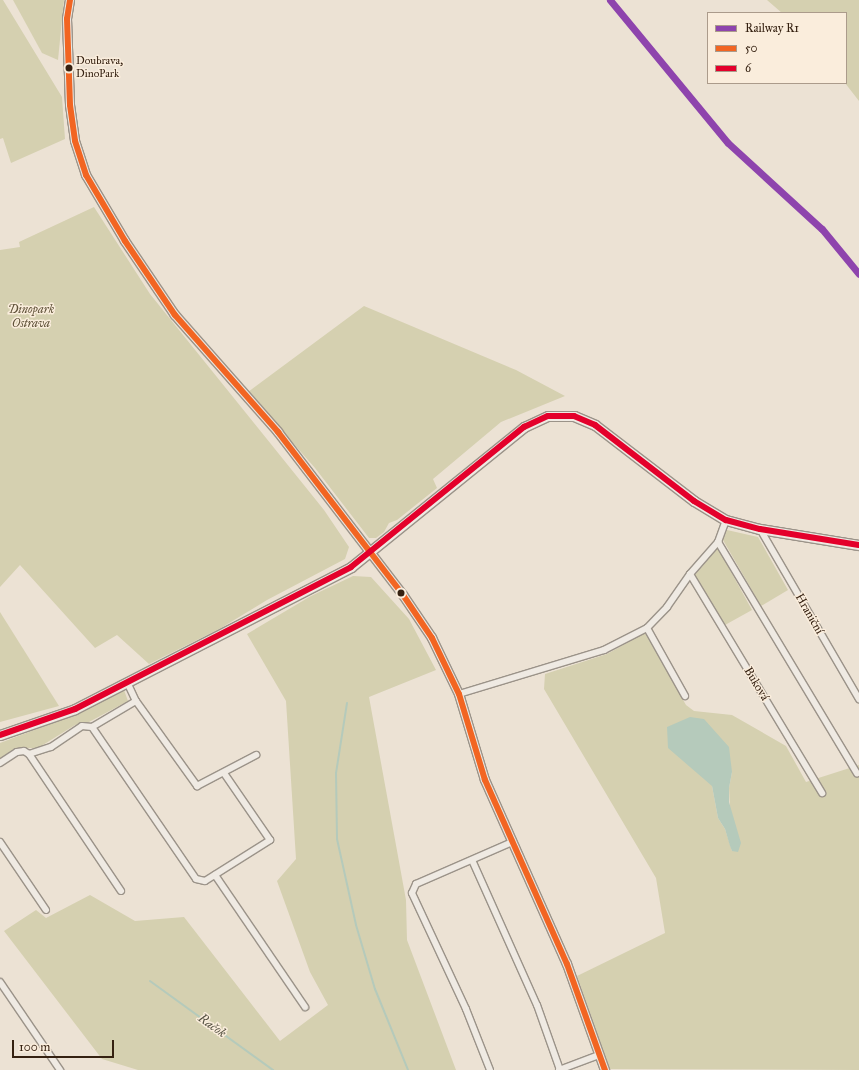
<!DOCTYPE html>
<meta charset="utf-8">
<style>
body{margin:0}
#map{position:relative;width:859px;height:1070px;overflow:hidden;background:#ece2d4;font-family:"IM FELL Great Primer",serif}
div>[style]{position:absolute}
.green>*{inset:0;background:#d5d0b0}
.water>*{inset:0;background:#b5cabb}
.stream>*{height:2px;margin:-1px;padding:0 1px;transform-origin:1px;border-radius:1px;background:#b5cabb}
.roads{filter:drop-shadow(1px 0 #9b9389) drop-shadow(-1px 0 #9b9389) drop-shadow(0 1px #9b9389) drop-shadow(0 -1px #9b9389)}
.minor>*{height:6px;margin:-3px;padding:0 3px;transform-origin:3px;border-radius:3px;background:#efeae3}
.tertiary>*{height:8px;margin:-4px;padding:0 4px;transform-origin:4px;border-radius:4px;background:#efeae3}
.secondary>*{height:9px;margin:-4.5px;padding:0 4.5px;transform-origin:4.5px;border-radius:4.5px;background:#efeae3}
.bus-1>*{height:6px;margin:-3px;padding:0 3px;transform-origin:3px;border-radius:3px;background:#f26522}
.bus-2>*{height:6px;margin:-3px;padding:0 3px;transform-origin:3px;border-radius:3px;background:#e4002b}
.rail-1>*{height:7px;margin:-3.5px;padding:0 3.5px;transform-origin:3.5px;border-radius:3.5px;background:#8e44ad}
.dots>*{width:11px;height:11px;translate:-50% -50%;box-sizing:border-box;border:2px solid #faeddc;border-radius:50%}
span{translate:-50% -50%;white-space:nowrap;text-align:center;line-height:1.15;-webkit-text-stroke:3px #faeddc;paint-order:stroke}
.bus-label{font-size:11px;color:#352111}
.left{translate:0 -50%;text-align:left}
.park-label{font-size:12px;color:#5f5138;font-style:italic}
.street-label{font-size:12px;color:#352111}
.water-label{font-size:13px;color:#545041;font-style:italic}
.legend{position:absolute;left:707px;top:12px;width:140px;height:72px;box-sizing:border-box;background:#faeddc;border:1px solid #ab9b8b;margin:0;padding:5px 7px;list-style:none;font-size:12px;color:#352111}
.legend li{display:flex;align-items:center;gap:8px;height:20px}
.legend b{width:20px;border:1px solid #ab9b8b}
.scale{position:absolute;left:12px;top:1040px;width:102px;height:18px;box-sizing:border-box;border:2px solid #352111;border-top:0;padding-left:5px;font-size:12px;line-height:14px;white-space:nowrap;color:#352111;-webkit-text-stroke:3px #faeddc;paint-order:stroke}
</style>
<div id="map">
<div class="green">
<i style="clip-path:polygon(0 0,3px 0,62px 97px,65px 139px,11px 163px,3px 138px,0 139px)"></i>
<i style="clip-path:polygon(13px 0,64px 0,58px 60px,42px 53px)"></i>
<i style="clip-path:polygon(767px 0,859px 0,859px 101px,845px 83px,846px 13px,782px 13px)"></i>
<i style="clip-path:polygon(94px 207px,150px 294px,324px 510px,349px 547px,345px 559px,267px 600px,221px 628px,149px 664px,117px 635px,95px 648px,20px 565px,0 587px,0 250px,20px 247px,19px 242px)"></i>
<i style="clip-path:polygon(364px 306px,516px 370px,565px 396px,501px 422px,433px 479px,437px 488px,397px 520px,389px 523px,384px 532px,376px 538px,369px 538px,315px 468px,248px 392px)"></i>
<i style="clip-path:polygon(727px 530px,758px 537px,788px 590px,761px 606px,723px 540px)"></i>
<i style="clip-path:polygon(718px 548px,752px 610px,725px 625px,695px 575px)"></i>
<i style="clip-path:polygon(353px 576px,371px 577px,409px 619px,436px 670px,369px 697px,406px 900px,407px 940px,456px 1070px,138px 1070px,102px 1059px,4px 931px,36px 910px,46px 918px,90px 895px,135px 921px,184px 917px,280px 1041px,328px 1005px,310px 972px,277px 881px,296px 859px,286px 701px,247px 634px,311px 596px)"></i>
<i style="clip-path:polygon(0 612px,59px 706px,0 722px)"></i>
<i style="clip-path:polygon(evenodd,645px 633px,686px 705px,694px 711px,732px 715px,786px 746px,806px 782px,859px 765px,859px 1070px,610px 1069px,577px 976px,665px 933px,656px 878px,544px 689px,545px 674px,607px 654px,645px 633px,732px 772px,729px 788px,732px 851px,725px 829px,718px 818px,712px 786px,732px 772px)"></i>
<i style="clip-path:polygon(124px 690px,128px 701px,89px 722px,75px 725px,38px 748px,17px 748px,0 759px,0 743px,79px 713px)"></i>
</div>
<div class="water">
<i style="clip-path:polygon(690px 717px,704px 719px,729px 747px,732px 772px,729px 788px,729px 802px,741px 843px,738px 852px,732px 851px,730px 846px,725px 829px,718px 818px,712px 786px,668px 748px,667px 727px)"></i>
</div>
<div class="stream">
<i style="left:347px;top:703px;width:71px;rotate:98.9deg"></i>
<i style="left:336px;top:773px;width:66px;rotate:89.1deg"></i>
<i style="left:337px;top:839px;width:88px;rotate:77.5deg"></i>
<i style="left:356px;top:925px;width:67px;rotate:73.5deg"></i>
<i style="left:375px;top:989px;width:87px;rotate:67.8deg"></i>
<i style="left:150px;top:981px;width:152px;rotate:35.9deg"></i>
</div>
<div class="roads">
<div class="minor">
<i style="left:760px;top:529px;width:197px;rotate:59.8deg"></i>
<i style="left:718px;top:542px;width:270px;rotate:59deg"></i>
<i style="left:690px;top:574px;width:256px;rotate:58.9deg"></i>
<i style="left:647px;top:628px;width:78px;rotate:60.8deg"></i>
<i style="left:127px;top:682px;width:21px;rotate:65deg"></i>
<i style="left:136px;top:701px;width:105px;rotate:54.3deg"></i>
<i style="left:197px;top:786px;width:67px;rotate:-27.7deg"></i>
<i style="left:459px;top:694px;width:152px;rotate:-16.9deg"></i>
<i style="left:604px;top:650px;width:48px;rotate:-27.1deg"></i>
<i style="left:647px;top:628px;width:29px;rotate:-46deg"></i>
<i style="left:667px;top:607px;width:40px;rotate:-55.1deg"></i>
<i style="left:690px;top:574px;width:43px;rotate:-48.8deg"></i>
<i style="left:718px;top:542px;width:23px;rotate:-70deg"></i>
<i style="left:92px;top:727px;width:184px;rotate:55.6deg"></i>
<i style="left:196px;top:879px;width:9px;rotate:13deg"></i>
<i style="left:205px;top:881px;width:77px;rotate:-32.2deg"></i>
<i style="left:270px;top:840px;width:81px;rotate:-124.5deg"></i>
<i style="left:29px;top:754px;width:23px;rotate:-18deg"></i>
<i style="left:51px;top:747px;width:37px;rotate:-34deg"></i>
<i style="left:82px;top:726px;width:10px;rotate:6deg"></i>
<i style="left:92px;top:727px;width:51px;rotate:-30.6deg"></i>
<i style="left:0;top:763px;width:20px;rotate:-33deg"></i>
<i style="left:17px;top:752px;width:7px;rotate:-8deg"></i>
<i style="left:24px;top:751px;width:6px;rotate:31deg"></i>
<i style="left:29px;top:754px;width:165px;rotate:56.1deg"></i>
<i style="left:0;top:842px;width:82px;rotate:55.9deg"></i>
<i style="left:472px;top:860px;width:159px;rotate:65.9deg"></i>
<i style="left:537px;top:1005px;width:69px;rotate:70.5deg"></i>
<i style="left:215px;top:875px;width:160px;rotate:55.7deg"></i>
<i style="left:0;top:982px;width:107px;rotate:55.7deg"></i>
<i style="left:490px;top:1070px;width:66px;rotate:-111.5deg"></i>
<i style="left:466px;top:1009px;width:128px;rotate:-115deg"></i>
<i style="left:412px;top:893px;width:10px;rotate:-66deg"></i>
<i style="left:416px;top:884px;width:105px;rotate:-23.6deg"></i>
<i style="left:559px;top:1070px;width:43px;rotate:-20.6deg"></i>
</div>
<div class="tertiary">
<i style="left:70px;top:0;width:19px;rotate:99deg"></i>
<i style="left:67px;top:19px;width:86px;rotate:88deg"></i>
<i style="left:70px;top:105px;width:36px;rotate:82deg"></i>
<i style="left:75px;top:141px;width:36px;rotate:72deg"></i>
<i style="left:86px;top:175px;width:77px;rotate:59.4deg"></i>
<i style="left:125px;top:241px;width:89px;rotate:56deg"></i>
<i style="left:175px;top:315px;width:156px;rotate:48.6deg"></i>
<i style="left:278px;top:432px;width:205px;rotate:52.5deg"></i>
<i style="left:403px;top:595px;width:52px;rotate:56deg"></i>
<i style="left:432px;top:638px;width:62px;rotate:64.3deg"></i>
<i style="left:459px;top:694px;width:90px;rotate:73.2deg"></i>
<i style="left:485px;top:780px;width:201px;rotate:66deg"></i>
<i style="left:567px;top:964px;width:113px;rotate:70.3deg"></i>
</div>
<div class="secondary">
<i style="left:0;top:735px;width:79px;rotate:-19.1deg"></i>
<i style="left:75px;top:709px;width:310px;rotate:-27.2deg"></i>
<i style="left:351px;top:567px;width:223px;rotate:-39deg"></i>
<i style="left:524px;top:427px;width:26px;rotate:-25deg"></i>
<i style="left:548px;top:416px;width:26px"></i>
<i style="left:574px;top:416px;width:23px;rotate:23deg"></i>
<i style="left:595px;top:425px;width:125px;rotate:37.5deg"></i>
<i style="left:694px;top:501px;width:37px;rotate:31deg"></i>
<i style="left:726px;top:520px;width:35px;rotate:15deg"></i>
<i style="left:760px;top:529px;width:100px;rotate:9.2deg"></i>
</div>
</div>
<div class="bus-1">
<i style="left:70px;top:0;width:19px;rotate:99deg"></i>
<i style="left:67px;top:19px;width:86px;rotate:88deg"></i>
<i style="left:70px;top:105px;width:36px;rotate:82deg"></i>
<i style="left:75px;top:141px;width:36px;rotate:72deg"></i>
<i style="left:86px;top:175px;width:77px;rotate:59.4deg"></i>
<i style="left:125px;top:241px;width:89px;rotate:56deg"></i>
<i style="left:175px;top:315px;width:156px;rotate:48.6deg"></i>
<i style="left:278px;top:432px;width:205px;rotate:52.5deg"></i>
<i style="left:403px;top:595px;width:52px;rotate:56deg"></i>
<i style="left:432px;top:638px;width:62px;rotate:64.3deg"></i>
<i style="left:459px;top:694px;width:90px;rotate:73.2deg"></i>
<i style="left:485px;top:780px;width:201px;rotate:66deg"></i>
<i style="left:567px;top:964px;width:113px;rotate:70.3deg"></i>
</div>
<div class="bus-2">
<i style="left:0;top:735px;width:79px;rotate:-19.1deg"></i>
<i style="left:75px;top:709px;width:310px;rotate:-27.2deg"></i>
<i style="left:351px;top:567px;width:223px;rotate:-39deg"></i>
<i style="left:524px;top:427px;width:26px;rotate:-25deg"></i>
<i style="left:548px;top:416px;width:26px"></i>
<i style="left:574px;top:416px;width:23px;rotate:23deg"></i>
<i style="left:595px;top:425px;width:125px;rotate:37.5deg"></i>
<i style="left:694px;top:501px;width:37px;rotate:31deg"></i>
<i style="left:726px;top:520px;width:35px;rotate:15deg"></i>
<i style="left:760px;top:529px;width:100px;rotate:9.2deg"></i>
</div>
<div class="rail-1">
<i style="left:610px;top:0;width:185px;rotate:50.5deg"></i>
<i style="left:728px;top:143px;width:127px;rotate:42.5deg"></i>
<i style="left:822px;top:229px;width:58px;rotate:50.6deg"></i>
</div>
<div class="dots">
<i style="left:69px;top:68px;background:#352111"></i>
<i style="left:401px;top:593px;background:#352111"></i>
</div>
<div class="bus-label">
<span class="left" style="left:76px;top:68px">Doubrava,<br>DinoPark</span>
</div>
<div class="park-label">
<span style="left:31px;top:317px">Dinopark<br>Ostrava</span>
</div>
<div class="street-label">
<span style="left:809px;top:614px;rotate:60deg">Hraniční</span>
<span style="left:756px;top:684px;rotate:59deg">Buková</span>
</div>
<div class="water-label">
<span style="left:212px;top:1026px;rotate:36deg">Račok</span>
</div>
<ul class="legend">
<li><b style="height:5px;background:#8e44ad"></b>Railway R1</li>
<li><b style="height:5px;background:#f26522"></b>50</li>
<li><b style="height:5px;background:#e4002b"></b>6</li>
</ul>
<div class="scale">100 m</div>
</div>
